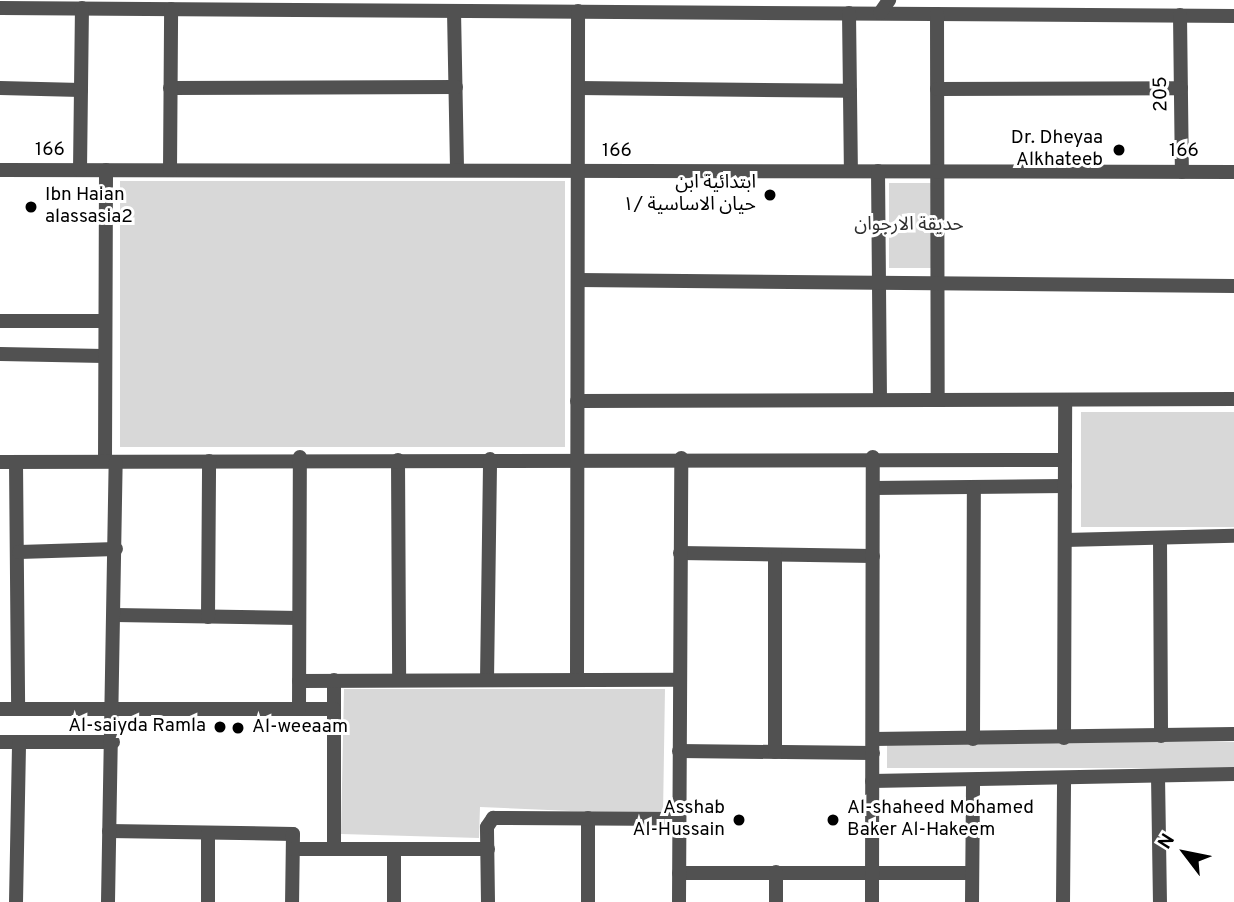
<!DOCTYPE html>
<meta charset="utf-8">
<style>
body{margin:0}
#map{position:relative;width:1234px;height:902px;overflow:hidden;background:#fff;font-family:Overpass,"Noto Sans Arabic",sans-serif}
div>[style]{position:absolute}
.green>*{inset:0;background:#d8d8d8;transform-origin:0 0}
.minor>*{height:14px;margin:-7px;padding:0 7px;transform-origin:7px;border-radius:7px;background:#515151}
.dots>*{width:19px;height:19px;translate:-50% -50%;box-sizing:border-box;border:4px solid #fff;border-radius:50%}
span{translate:-50% -50%;white-space:nowrap;text-align:center;line-height:1.15;-webkit-text-stroke:6px #fff;paint-order:stroke}
.street-label{font-size:19px;color:#000}
.poi-label{font-size:19px;color:#000}
.right{translate:-100% -50%;text-align:right}
.left{translate:0 -50%;text-align:left}
.park-label{font-size:19px;color:#2f2f2f}
.north{position:absolute;left:1150px;top:818px;width:70px;height:70px;-webkit-text-stroke:5px #fff;paint-order:stroke;rotate:302deg;font-size:19px;font-weight:700;line-height:28px;text-align:center;color:#000}
.north::after{content:'';display:block;margin:auto;width:24px;height:32px;background:#000;clip-path:polygon(50% 0,100% 100%,50% 72%,0 100%)}
</style>
<div id="map">
<div class="green">
<i style="left:120px;top:181px;width:445px;height:266px"></i>
<i style="left:889px;top:183px;width:42px;height:85px"></i>
<i style="left:1081px;top:412px;width:153px;height:115px"></i>
<i style="clip-path:polygon(344px 689px,665px 689px,663px 815px,480px 807px,479px 838px,341px 834px)"></i>
<i style="left:1234px;top:742px;width:26px;height:347px;rotate:90deg"></i>
</div>
<div class="minor">
<i style="left:0;top:8px;width:1234px;rotate:0.37deg"></i>
<i style="left:454px;top:11px;width:159px;rotate:88.9deg"></i>
<i style="left:849px;top:13px;width:158px;rotate:89.3deg"></i>
<i style="left:880px;top:13px;width:16px;rotate:-55deg"></i>
<i style="left:937px;top:14px;width:386px;rotate:89.9deg"></i>
<i style="left:1180px;top:15px;width:157px;rotate:89.3deg"></i>
<i style="left:0;top:88px;width:81px;rotate:1.4deg"></i>
<i style="left:170px;top:88px;width:286px;rotate:-0.2deg"></i>
<i style="left:578px;top:88px;width:272px;rotate:0.6deg"></i>
<i style="left:937px;top:89px;width:244px;rotate:-0.2deg"></i>
<i style="left:0;top:170px;width:1234px;rotate:0.09deg"></i>
<i style="left:80px;top:170px;width:162px;rotate:-89.3deg"></i>
<i style="left:170px;top:170px;width:161px;rotate:-89.6deg"></i>
<i style="left:878px;top:171px;width:229px;rotate:89.5deg"></i>
<i style="left:578px;top:280px;width:656px;rotate:0.52deg"></i>
<i style="left:0;top:321px;width:105px"></i>
<i style="left:0;top:354px;width:104px;rotate:1.1deg"></i>
<i style="left:577px;top:401px;width:657px;rotate:-0.17deg"></i>
<i style="left:398px;top:460px;width:220px;rotate:89.7deg"></i>
<i style="left:105px;top:461px;width:291px;rotate:-89.8deg"></i>
<i style="left:0;top:462px;width:1065px;rotate:-0.11deg"></i>
<i style="left:16px;top:462px;width:247px;rotate:89.5deg"></i>
<i style="left:873px;top:488px;width:192px;rotate:-0.6deg"></i>
<i style="left:1160px;top:539px;width:197px;rotate:89.7deg"></i>
<i style="left:1065px;top:540px;width:169px;rotate:-1.4deg"></i>
<i style="left:19px;top:552px;width:97px;rotate:-1.8deg"></i>
<i style="left:680px;top:553px;width:193px;rotate:0.9deg"></i>
<i style="left:115px;top:615px;width:184px;rotate:0.9deg"></i>
<i style="left:208px;top:617px;width:156px;rotate:-89.6deg"></i>
<i style="left:334px;top:680px;width:169px;rotate:90deg"></i>
<i style="left:487px;top:680px;width:221px;rotate:-89.2deg"></i>
<i style="left:577px;top:680px;width:669px;rotate:-89.91deg"></i>
<i style="left:299px;top:681px;width:381px;rotate:-0.2deg"></i>
<i style="left:0;top:709px;width:334px"></i>
<i style="left:299px;top:709px;width:252px;rotate:-89.8deg"></i>
<i style="left:1064px;top:738px;width:338px;rotate:-89.8deg"></i>
<i style="left:873px;top:739px;width:361px;rotate:-0.8deg"></i>
<i style="left:973px;top:739px;width:252px;rotate:-89.8deg"></i>
<i style="left:0;top:742px;width:113px"></i>
<i style="left:679px;top:751px;width:194px;rotate:0.6deg"></i>
<i style="left:775px;top:752px;width:197px;rotate:-90deg"></i>
<i style="left:1158px;top:776px;width:126px;rotate:89.1deg"></i>
<i style="left:872px;top:781px;width:362px;rotate:-1.1deg"></i>
<i style="left:588px;top:818px;width:84px;rotate:90deg"></i>
<i style="left:109px;top:831px;width:184px;rotate:0.9deg"></i>
<i style="left:293px;top:834px;width:68px;rotate:90.8deg"></i>
<i style="left:293px;top:849px;width:195px"></i>
<i style="left:679px;top:873px;width:293px"></i>
<i style="left:16px;top:902px;width:160px;rotate:-88.9deg"></i>
<i style="left:108px;top:902px;width:440px;rotate:-89deg"></i>
<i style="left:208px;top:902px;width:69px;rotate:-90deg"></i>
<i style="left:394px;top:902px;width:53px;rotate:-90deg"></i>
<i style="left:488px;top:902px;width:75px;rotate:-90.8deg"></i>
<i style="left:487px;top:827px;width:11px;rotate:-56deg"></i>
<i style="left:493px;top:818px;width:186px;rotate:0.3deg"></i>
<i style="left:679px;top:902px;width:444px;rotate:-89.7deg"></i>
<i style="left:776px;top:902px;width:30px;rotate:-90deg"></i>
<i style="left:872px;top:902px;width:445px;rotate:-89.9deg"></i>
<i style="left:972px;top:902px;width:122px;rotate:-89.5deg"></i>
<i style="left:1063px;top:902px;width:124px;rotate:-89.5deg"></i>
</div>
<div class="dots">
<i style="left:1119px;top:150px;background:#000"></i>
<i style="left:770px;top:195px;background:#000"></i>
<i style="left:31px;top:207px;background:#000"></i>
<i style="left:220px;top:727px;background:#000"></i>
<i style="left:238px;top:728px;background:#000"></i>
<i style="left:739px;top:820px;background:#000"></i>
<i style="left:833px;top:820px;background:#000"></i>
</div>
<div class="street-label">
<span style="left:1162px;top:94px;rotate:-91deg">205</span>
<span style="left:50px;top:151px">166</span>
<span style="left:617px;top:152px">166</span>
<span style="left:1184px;top:152px">166</span>
</div>
<div class="poi-label">
<span class="right" style="left:1103px;top:150px">Dr. Dheyaa<br>Alkhateeb</span>
<span class="right" style="left:756px;top:195px">ابتدائية ابن<br>حيان الاساسية /١</span>
<span class="left" style="left:45px;top:207px">Ibn Haian<br>alassasia2</span>
<span class="right" style="left:206px;top:727px">Al-saiyda Ramla</span>
<span class="left" style="left:252px;top:728px">Al-weeaam</span>
<span class="right" style="left:725px;top:820px">Asshab<br>Al-Hussain</span>
<span class="left" style="left:847px;top:820px">Al-shaheed Mohamed<br>Baker Al-Hakeem</span>
</div>
<div class="park-label">
<span style="left:909px;top:226px">حديقة الارجوان</span>
</div>
<div class="north">N</div>
</div>
